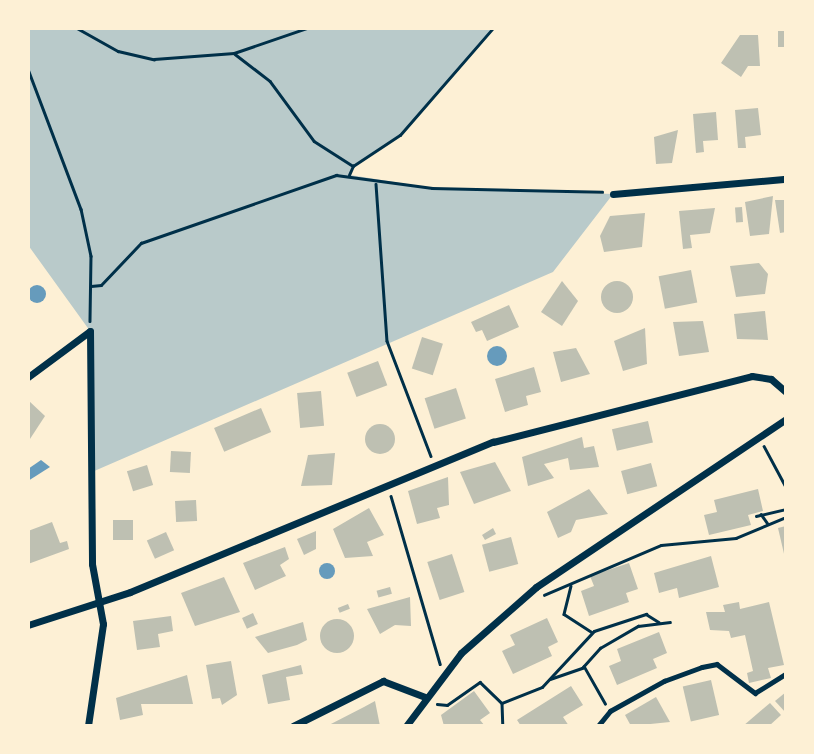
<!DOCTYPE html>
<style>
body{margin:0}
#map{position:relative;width:814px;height:754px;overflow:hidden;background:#fdf0d5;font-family:"Public Sans",sans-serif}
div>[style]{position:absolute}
.green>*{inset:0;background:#b9caca}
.water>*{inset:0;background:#669bbc}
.round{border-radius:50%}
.building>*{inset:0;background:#bec0b2;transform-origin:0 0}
.path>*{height:2.5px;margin:-1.25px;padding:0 1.25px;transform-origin:1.25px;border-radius:1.25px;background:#003049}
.service>*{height:4.5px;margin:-2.25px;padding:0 2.25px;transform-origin:2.25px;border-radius:2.25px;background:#003049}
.minor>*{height:7px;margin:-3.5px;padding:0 3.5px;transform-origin:3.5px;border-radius:3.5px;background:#003049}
span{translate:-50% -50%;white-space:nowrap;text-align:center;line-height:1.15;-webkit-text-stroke:6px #fdf0d5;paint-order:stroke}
.frame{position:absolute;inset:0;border:30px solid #fdf0d5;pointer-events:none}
</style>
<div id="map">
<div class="green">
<i style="clip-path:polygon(28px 28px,493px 28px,400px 135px,353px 166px,350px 175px,432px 188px,613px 194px,553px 272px,92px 472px,90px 331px,28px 245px)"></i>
</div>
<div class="water">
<i class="round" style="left:28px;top:285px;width:18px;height:18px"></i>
<i class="round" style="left:487px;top:346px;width:20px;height:20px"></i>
<i style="clip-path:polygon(41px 460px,50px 467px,28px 481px,28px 469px)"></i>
<i class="round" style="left:319px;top:563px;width:16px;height:16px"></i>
</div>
<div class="building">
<i style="left:778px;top:31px;width:8px;height:16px"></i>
<i style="clip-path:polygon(740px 35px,758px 35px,760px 66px,748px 66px,741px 77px,721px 63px)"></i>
<i style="clip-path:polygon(758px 108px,761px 135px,745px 137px,746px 148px,738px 148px,735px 110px)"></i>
<i style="clip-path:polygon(716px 112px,718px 140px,703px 141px,704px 152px,696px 153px,693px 114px)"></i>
<i style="clip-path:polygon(678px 130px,672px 163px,656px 164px,654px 137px)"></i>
<i style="clip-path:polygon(773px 196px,769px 234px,750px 236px,745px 202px)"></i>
<i style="clip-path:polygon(775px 200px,786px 200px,786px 232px,780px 233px)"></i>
<i style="left:742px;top:207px;width:15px;height:7px;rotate:86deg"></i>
<i style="clip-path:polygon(715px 208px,710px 233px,690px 235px,692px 248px,683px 249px,679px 211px)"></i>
<i style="clip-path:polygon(645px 213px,642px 247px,604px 252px,600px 236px,610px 216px)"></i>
<i style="clip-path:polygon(759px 263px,768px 274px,765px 294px,736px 297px,730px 266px)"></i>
<i style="left:691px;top:270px;width:33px;height:33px;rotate:79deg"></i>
<i style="clip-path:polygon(562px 281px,578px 301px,562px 326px,541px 312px)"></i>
<i class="round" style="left:601px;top:281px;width:32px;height:32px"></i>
<i style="clip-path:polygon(509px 305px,519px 327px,487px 341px,482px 330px,476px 332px,471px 322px)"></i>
<i style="clip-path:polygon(765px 311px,768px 340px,737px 339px,734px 314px)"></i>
<i style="clip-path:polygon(703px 321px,709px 352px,679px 356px,673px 322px)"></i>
<i style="clip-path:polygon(645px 328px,647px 364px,623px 371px,614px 341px)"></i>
<i style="left:422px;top:337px;width:22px;height:33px;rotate:18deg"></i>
<i style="clip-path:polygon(576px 348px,590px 374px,561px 382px,553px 352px)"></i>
<i style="left:378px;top:361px;width:26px;height:33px;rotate:69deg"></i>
<i style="clip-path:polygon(534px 367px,541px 392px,526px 396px,528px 405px,505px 412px,495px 379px)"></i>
<i style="left:456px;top:388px;width:32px;height:33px;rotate:72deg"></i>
<i style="left:321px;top:391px;width:35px;height:24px;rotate:85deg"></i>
<i style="clip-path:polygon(28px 400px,45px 416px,28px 442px)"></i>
<i style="left:261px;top:408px;width:26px;height:51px;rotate:67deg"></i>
<i style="left:648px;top:421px;width:22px;height:37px;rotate:77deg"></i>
<i class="round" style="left:365px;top:424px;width:30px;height:30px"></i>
<i style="clip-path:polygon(582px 437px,584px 448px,594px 446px,599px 467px,570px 470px,568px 458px,544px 464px,554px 478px,528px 486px,522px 457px)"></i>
<i style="left:171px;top:451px;width:20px;height:21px;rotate:3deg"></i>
<i style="clip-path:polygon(335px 453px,332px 485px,301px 486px,308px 455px)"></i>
<i style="clip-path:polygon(495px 462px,511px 491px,474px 504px,460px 472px)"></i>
<i style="left:651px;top:463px;width:24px;height:31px;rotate:75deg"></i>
<i style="left:147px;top:465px;width:21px;height:21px;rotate:73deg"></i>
<i style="clip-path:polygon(448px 477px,449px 505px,437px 508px,440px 518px,417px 524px,408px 491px)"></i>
<i style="clip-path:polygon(589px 489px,608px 514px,576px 520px,571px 532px,558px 538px,547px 512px)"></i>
<i style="clip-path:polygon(758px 489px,763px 511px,748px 515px,751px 525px,709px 535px,704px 515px,717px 512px,714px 500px)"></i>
<i style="left:196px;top:500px;width:21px;height:21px;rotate:87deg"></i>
<i style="clip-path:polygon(369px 508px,384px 535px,367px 542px,373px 556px,345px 558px,333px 529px)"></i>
<i style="left:113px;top:520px;width:20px;height:20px"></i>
<i style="clip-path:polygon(52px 522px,60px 543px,67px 541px,69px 549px,28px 564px,28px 531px)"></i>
<i style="clip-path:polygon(786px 526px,786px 557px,785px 558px,778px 528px)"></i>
<i style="clip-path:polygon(493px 528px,496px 534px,485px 540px,482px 535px)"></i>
<i style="clip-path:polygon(316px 531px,316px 549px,304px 555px,297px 539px)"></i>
<i style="left:166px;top:532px;width:20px;height:21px;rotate:66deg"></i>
<i style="left:511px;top:537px;width:28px;height:30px;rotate:75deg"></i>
<i style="clip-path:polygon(285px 547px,289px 559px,280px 565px,286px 576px,255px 590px,243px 563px)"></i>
<i style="left:452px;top:554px;width:40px;height:26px;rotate:72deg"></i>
<i style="clip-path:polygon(711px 556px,719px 587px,679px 598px,677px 588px,659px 593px,654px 573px)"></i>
<i style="clip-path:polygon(629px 563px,638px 589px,626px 593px,629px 602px,589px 616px,581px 591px,594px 586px,590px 576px)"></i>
<i style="clip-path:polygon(224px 577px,240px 612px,195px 626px,181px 593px)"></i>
<i style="left:390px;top:587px;width:7px;height:14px;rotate:74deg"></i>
<i style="clip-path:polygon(410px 597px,411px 626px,395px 625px,380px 634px,367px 609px)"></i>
<i style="clip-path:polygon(739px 602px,740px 609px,769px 602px,784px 665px,768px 668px,771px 678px,749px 683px,747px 673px,753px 671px,745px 635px,731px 638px,729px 631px,710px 630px,706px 612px,725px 612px,723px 605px)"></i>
<i style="left:348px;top:604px;width:5px;height:11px;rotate:68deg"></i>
<i style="left:253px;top:613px;width:12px;height:12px;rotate:66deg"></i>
<i style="clip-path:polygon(171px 616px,173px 631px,158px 634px,160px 647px,137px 650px,133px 621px)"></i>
<i style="clip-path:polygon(547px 618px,558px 642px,548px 647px,552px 656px,513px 674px,502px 651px,515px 645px,510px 635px)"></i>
<i class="round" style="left:320px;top:619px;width:34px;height:34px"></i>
<i style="clip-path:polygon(303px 622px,307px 640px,297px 645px,268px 653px,255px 637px)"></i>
<i style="clip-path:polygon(659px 632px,667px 653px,653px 659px,657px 668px,617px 685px,609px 666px,621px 661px,617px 649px)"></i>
<i style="clip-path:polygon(231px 661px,237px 695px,222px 705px,220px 698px,212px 699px,206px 665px)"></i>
<i style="clip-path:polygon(301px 665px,303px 674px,286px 677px,290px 700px,268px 704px,262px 675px)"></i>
<i style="clip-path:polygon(187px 675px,193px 704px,141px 704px,143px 715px,120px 720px,116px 698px)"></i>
<i style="left:711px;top:680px;width:36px;height:29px;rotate:77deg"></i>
<i style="clip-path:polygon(571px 686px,583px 705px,563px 717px,569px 726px,521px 726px,517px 720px)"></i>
<i style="clip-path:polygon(474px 691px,490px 713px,480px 720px,485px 726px,444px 726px,441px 715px)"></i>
<i style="clip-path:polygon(786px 692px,786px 713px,775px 701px)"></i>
<i style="clip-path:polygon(656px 697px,670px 722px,631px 726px,625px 715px)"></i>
<i style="clip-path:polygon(375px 701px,380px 726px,327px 726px,364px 707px)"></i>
<i style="clip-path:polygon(770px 703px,781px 715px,769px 726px,743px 726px)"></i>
</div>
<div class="path">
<i style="left:77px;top:28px;width:47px;rotate:29.3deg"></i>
<i style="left:118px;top:51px;width:37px;rotate:13deg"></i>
<i style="left:154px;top:59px;width:80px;rotate:-4.3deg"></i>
<i style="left:234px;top:53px;width:77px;rotate:-18.9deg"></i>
<i style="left:235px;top:54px;width:44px;rotate:37.6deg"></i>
<i style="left:270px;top:81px;width:74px;rotate:53.7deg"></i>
<i style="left:314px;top:141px;width:46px;rotate:32.7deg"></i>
<i style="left:28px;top:69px;width:150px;rotate:69.3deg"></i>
<i style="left:81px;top:209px;width:48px;rotate:78deg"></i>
<i style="left:91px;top:256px;width:65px;rotate:90.9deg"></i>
<i style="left:349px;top:175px;width:10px;rotate:-66deg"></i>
<i style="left:353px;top:166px;width:56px;rotate:-33.4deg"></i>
<i style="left:400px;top:135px;width:142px;rotate:-49deg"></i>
<i style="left:376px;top:184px;width:157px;rotate:86deg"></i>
<i style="left:387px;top:341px;width:123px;rotate:69.1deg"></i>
<i style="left:91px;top:286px;width:10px;rotate:-6deg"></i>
<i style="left:101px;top:285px;width:58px;rotate:-46.4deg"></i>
<i style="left:141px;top:243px;width:207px;rotate:-19.2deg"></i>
<i style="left:336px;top:175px;width:97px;rotate:7.7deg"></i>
<i style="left:432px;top:188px;width:170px;rotate:1.3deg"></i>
<i style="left:764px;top:446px;width:47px;rotate:61.8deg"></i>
<i style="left:391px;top:496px;width:175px;rotate:73.7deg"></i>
<i style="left:761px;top:514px;width:12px;rotate:55deg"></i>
<i style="left:756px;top:516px;width:31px;rotate:-13deg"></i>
<i style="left:571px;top:586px;width:29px;rotate:104deg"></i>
<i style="left:564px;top:614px;width:33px;rotate:33deg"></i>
<i style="left:544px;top:595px;width:127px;rotate:-23.1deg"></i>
<i style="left:661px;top:545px;width:75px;rotate:-5.3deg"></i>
<i style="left:736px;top:538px;width:54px;rotate:-22.8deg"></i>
<i style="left:584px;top:666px;width:43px;rotate:60.4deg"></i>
<i style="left:550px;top:679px;width:34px;rotate:-19deg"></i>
<i style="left:582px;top:668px;width:27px;rotate:-48deg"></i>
<i style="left:600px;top:648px;width:44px;rotate:-30.1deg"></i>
<i style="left:638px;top:626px;width:32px;rotate:-7deg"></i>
<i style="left:502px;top:703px;width:43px;rotate:-21.8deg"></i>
<i style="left:542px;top:687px;width:76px;rotate:-47.1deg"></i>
<i style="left:594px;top:631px;width:55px;rotate:-18.1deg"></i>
<i style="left:646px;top:614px;width:15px;rotate:32deg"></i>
<i style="left:437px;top:704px;width:10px;rotate:6deg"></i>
<i style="left:447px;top:705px;width:40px;rotate:-34.9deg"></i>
<i style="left:480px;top:682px;width:30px;rotate:44deg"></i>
<i style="left:502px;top:703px;width:23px;rotate:88deg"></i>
</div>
<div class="service">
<i style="left:598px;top:726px;width:19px;rotate:-51deg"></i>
<i style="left:610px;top:711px;width:62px;rotate:-29.1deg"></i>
<i style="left:664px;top:681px;width:40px;rotate:-20.2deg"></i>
<i style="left:702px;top:667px;width:15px;rotate:-11deg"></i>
<i style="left:717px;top:664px;width:48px;rotate:37.3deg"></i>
<i style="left:755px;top:693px;width:36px;rotate:-32deg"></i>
</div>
<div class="minor">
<i style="left:613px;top:194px;width:174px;rotate:-5deg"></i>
<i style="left:28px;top:377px;width:77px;rotate:-36.6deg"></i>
<i style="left:90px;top:331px;width:233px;rotate:89.5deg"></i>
<i style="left:92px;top:564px;width:61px;rotate:79.6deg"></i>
<i style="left:103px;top:624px;width:103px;rotate:98.4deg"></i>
<i style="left:28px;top:625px;width:107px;rotate:-17.9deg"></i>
<i style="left:130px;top:592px;width:393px;rotate:-22.5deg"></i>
<i style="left:493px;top:442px;width:267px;rotate:-14.3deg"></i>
<i style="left:752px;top:376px;width:19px;rotate:9deg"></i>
<i style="left:771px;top:379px;width:20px;rotate:41deg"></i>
<i style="left:293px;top:726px;width:101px;rotate:-26.6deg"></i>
<i style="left:383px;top:681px;width:45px;rotate:20.9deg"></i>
<i style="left:406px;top:726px;width:91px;rotate:-53deg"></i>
<i style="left:461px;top:653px;width:100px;rotate:-41.3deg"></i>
<i style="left:536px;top:587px;width:301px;rotate:-33.9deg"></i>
</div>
<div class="frame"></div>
</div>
